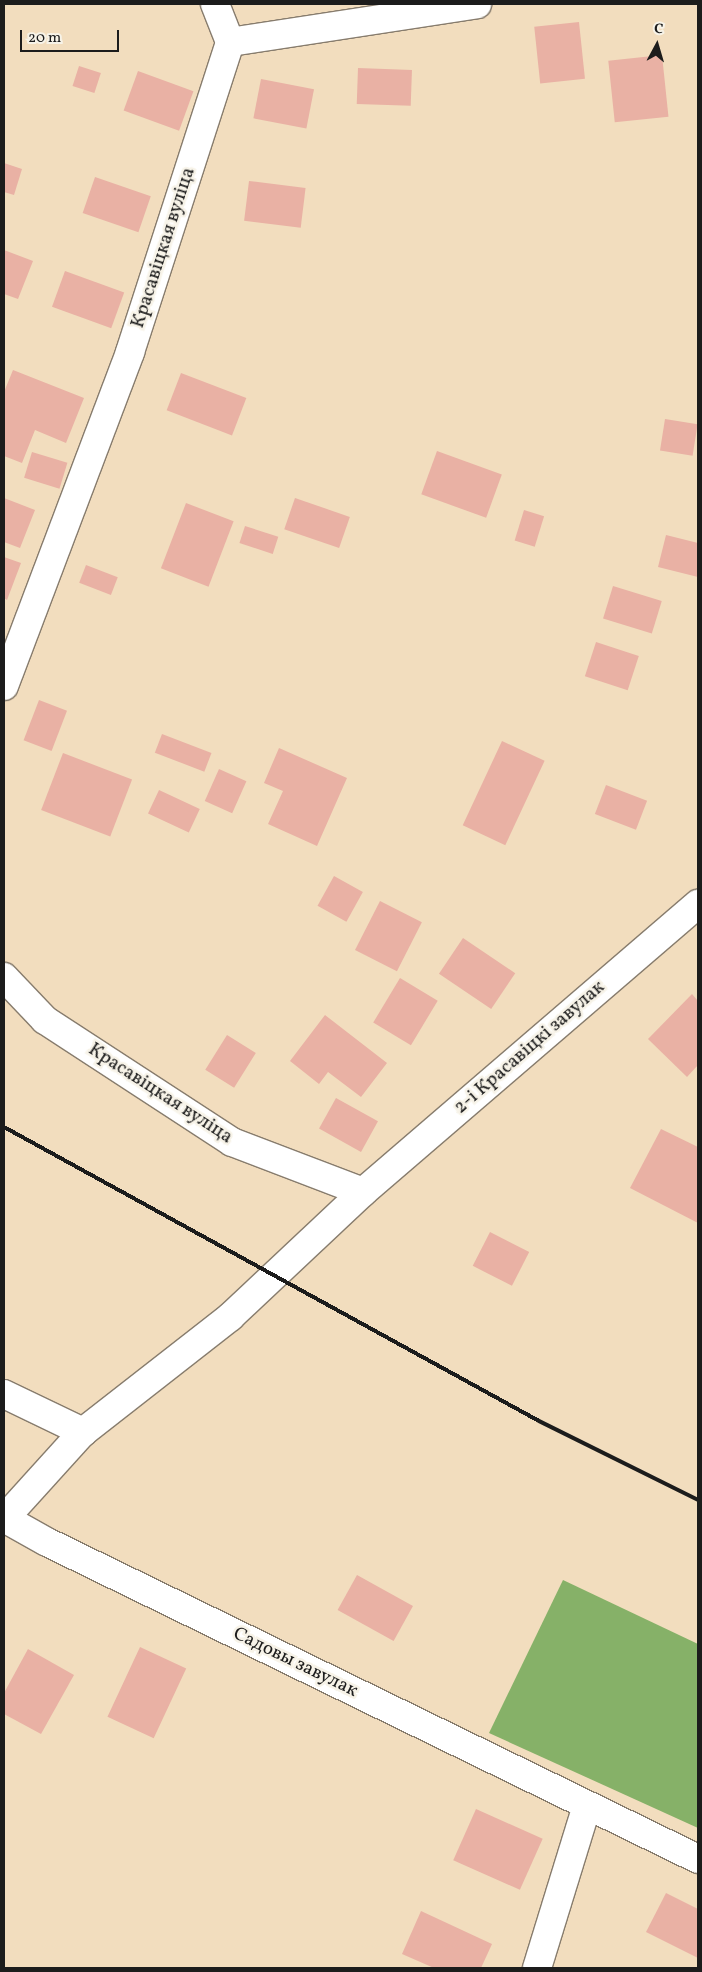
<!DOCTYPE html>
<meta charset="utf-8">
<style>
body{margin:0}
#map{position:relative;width:702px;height:1972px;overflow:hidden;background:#f2ddbe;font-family:Vollkorn,serif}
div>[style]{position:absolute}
.forest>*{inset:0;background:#86b168}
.building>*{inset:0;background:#e9b1a4;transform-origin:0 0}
.roads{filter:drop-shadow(1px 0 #877c6d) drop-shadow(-1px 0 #877c6d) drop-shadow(0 1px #877c6d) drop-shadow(0 -1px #877c6d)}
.minor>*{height:28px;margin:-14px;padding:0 14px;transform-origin:14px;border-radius:14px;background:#fff}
.secondary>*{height:28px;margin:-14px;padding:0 14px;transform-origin:14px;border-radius:14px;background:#fff}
.rail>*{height:4px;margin:-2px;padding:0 2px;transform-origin:2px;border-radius:2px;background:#1c1c1c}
span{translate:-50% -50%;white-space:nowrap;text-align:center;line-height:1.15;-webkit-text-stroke:5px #f7f3e8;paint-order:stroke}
.street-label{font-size:19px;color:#1c1c1c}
.frame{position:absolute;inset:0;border:5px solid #1c1c1c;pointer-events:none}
.north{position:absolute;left:632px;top:20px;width:50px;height:50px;-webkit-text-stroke:4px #f7f3e8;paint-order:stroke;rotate:6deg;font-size:14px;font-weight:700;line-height:20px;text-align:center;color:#1c1c1c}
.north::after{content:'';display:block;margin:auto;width:18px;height:22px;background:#1c1c1c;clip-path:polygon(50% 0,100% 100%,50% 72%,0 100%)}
.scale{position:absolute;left:20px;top:30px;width:99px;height:22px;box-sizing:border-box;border:2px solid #1c1c1c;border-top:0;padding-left:6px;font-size:15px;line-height:18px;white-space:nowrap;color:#1c1c1c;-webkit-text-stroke:4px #f7f3e8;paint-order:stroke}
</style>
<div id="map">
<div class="forest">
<i style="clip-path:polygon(563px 1580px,698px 1644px,698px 1828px,489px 1733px)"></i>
</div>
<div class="building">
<i style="left:579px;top:22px;width:57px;height:45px;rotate:84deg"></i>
<i style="left:662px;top:55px;width:62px;height:54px;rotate:84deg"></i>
<i style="left:79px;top:66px;width:23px;height:21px;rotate:18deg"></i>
<i style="left:358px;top:68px;width:54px;height:36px;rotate:2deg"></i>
<i style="left:138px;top:71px;width:59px;height:42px;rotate:20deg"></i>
<i style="left:261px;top:79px;width:54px;height:40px;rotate:11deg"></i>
<i style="clip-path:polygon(4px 163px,22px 169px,14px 195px,4px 192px)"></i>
<i style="left:95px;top:177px;width:59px;height:38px;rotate:19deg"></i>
<i style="left:249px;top:181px;width:57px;height:40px;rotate:7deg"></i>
<i style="clip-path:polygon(4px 250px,33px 261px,18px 299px,4px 294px)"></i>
<i style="left:65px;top:271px;width:63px;height:38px;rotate:20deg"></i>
<i style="clip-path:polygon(13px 370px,84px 398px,66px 443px,35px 430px,22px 463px,4px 456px,4px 392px)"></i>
<i style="left:181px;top:373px;width:70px;height:40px;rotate:21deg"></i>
<i style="left:665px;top:419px;width:33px;height:32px;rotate:9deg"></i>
<i style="left:437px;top:451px;width:69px;height:46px;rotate:20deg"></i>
<i style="left:32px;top:452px;width:37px;height:27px;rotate:17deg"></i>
<i style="clip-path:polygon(4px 498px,35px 510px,20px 548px,4px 542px)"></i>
<i style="left:295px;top:498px;width:58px;height:33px;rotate:19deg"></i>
<i style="left:186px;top:503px;width:51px;height:70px;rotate:21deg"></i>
<i style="left:524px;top:510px;width:21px;height:32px;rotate:17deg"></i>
<i style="left:245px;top:526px;width:35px;height:18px;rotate:18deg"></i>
<i style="clip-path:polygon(666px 535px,698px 543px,698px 577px,658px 567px)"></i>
<i style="clip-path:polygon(4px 557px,21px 563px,7px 600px,4px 598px)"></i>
<i style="left:86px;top:565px;width:34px;height:19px;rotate:21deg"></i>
<i style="left:613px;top:586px;width:51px;height:34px;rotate:17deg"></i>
<i style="left:596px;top:642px;width:45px;height:36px;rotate:18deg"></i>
<i style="left:39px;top:700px;width:30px;height:43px;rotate:21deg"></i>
<i style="left:162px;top:734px;width:53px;height:20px;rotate:21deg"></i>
<i style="left:502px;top:741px;width:47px;height:93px;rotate:25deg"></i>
<i style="clip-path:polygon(279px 748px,347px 778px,317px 846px,268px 824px,283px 791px,264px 783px)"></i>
<i style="left:63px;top:753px;width:74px;height:61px;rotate:21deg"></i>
<i style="left:219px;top:769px;width:30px;height:35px;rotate:24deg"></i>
<i style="left:606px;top:785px;width:44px;height:31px;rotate:21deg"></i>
<i style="left:159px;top:790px;width:45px;height:26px;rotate:25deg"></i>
<i style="left:334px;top:876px;width:33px;height:34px;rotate:29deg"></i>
<i style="left:380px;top:901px;width:47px;height:55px;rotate:27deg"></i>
<i style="left:463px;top:938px;width:63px;height:43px;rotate:34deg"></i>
<i style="left:400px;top:978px;width:44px;height:52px;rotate:31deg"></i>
<i style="clip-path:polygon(692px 994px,698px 1001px,698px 1065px,687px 1077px,648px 1039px)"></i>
<i style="clip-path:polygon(325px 1015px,387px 1063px,361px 1097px,328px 1072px,319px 1084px,290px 1061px)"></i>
<i style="left:227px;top:1035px;width:34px;height:41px;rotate:32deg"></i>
<i style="left:336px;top:1098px;width:48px;height:35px;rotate:29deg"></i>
<i style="clip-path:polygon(661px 1129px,698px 1147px,698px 1223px,630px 1188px)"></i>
<i style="left:490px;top:1232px;width:44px;height:38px;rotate:27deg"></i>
<i style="left:357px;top:1575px;width:64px;height:40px;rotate:29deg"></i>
<i style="left:140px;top:1647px;width:51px;height:77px;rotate:25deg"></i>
<i style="clip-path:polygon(28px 1649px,74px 1675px,41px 1734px,4px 1714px,4px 1693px)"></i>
<i style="left:476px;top:1809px;width:73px;height:56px;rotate:24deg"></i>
<i style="clip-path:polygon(666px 1893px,698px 1909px,698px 1958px,646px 1932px)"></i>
<i style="clip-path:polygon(421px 1911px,492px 1944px,481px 1968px,434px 1968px,402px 1954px)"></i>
</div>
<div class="roads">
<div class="minor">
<i style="left:215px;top:4px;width:41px;rotate:68.5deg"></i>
<i style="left:4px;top:686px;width:357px;rotate:-69.3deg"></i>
<i style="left:130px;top:352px;width:326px;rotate:-72.1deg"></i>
<i style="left:230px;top:42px;width:250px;rotate:-8.7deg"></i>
<i style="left:4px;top:977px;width:59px;rotate:46.4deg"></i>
<i style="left:45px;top:1020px;width:223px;rotate:33.1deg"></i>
<i style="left:232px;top:1142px;width:140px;rotate:20.9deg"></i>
<i style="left:4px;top:1394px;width:88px;rotate:25.7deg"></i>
<i style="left:4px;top:1518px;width:49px;rotate:29.2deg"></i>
<i style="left:47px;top:1542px;width:724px;rotate:25.96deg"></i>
<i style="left:537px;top:1968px;width:170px;rotate:-72.9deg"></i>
</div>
<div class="secondary">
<i style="left:4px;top:1519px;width:118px;rotate:-47.8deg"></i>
<i style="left:83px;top:1432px;width:187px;rotate:-38deg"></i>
<i style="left:230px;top:1317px;width:183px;rotate:-43.2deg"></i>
<i style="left:363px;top:1192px;width:442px;rotate:-40.7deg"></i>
</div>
</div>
<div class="rail">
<i style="left:4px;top:1127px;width:610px;rotate:28.79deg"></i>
<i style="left:539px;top:1421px;width:178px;rotate:26.4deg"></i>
</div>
<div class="street-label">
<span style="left:164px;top:248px;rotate:-72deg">Красавіцкая вуліца</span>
<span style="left:530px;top:1048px;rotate:-41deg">2-і Красавіцкі завулак</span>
<span style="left:160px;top:1094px;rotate:33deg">Красавіцкая вуліца</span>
<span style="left:295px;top:1663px;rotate:26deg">Садовы завулак</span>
</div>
<div class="frame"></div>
<div class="north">С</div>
<div class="scale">20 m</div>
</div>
